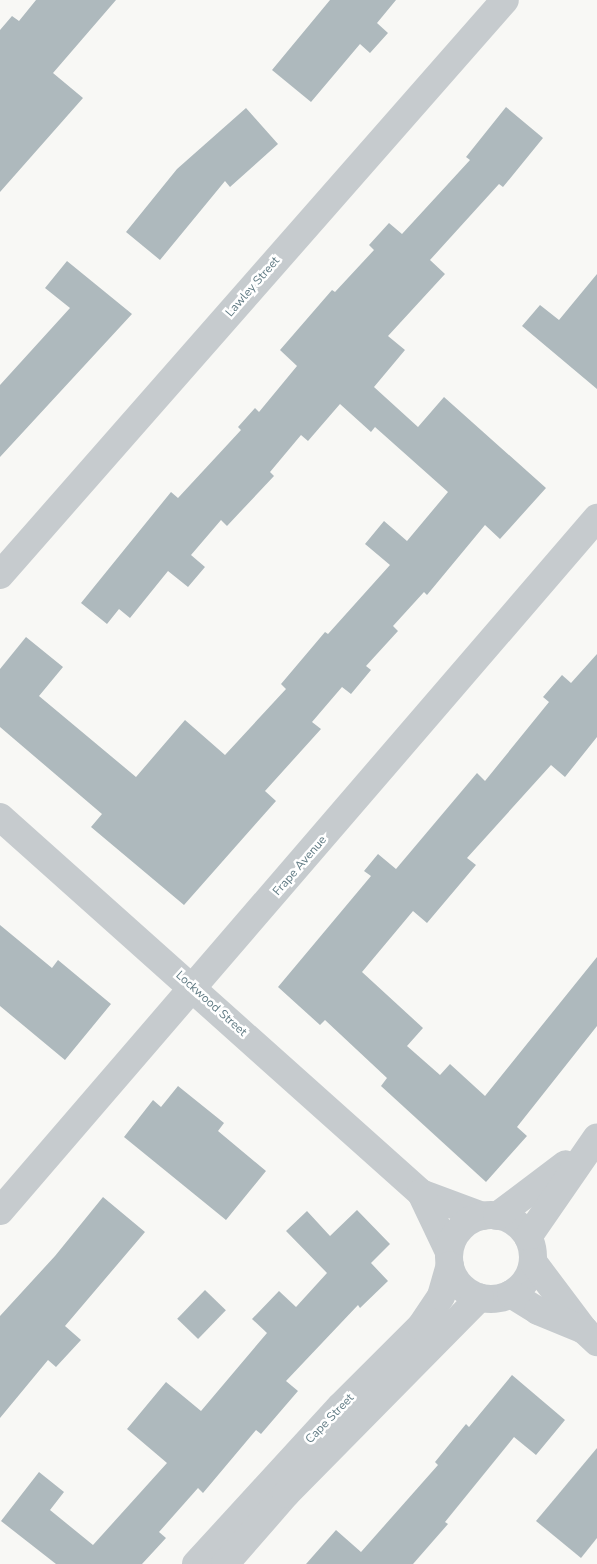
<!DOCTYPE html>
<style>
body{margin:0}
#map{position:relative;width:597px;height:1564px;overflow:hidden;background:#f8f8f5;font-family:"Nunito Sans",sans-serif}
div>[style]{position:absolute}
.building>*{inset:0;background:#aeb9bd;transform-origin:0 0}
.minor>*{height:28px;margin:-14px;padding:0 14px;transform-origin:14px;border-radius:14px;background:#c6cbce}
.minor>.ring{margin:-14px;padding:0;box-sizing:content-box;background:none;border:28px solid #c6cbce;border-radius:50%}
span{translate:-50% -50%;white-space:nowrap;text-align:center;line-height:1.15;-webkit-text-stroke:5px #fff;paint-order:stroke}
.street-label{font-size:12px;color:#607a83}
</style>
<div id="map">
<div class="building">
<i style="clip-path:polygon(36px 0,116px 0,53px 73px,83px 98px,0 192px,0 30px,12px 16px,19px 21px)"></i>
<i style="clip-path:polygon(330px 0,396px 0,377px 23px,388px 33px,370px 53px,360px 44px,311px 102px,272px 70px)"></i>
<i style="clip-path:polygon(506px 107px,543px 138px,503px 187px,499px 184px,430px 260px,445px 274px,388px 336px,405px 350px,374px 387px,418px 427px,444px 397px,546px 488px,500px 539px,485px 525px,427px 595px,424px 592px,393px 626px,398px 631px,366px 666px,371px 670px,351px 694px,342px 687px,312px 722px,321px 729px,265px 791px,276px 801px,184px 905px,91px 827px,102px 814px,0 727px,0 669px,26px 637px,63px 667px,39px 696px,136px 777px,185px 720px,225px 755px,286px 689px,281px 684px,325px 632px,328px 634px,390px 565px,365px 544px,384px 521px,407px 541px,448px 492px,375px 427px,371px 432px,340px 404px,308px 441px,301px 435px,270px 472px,274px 476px,227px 526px,221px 520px,191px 555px,205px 567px,188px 587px,168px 571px,130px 618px,119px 609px,107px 624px,81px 603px,171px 492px,178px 498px,241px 430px,238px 427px,255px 408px,259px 412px,297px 366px,280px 350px,332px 290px,335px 292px,374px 250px,369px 245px,389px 223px,402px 234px,470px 160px,466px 157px)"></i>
<i style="clip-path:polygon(246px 108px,278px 144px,230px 187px,225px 181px,160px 260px,126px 232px,177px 169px)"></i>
<i style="clip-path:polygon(67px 261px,132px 314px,0 457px,0 385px,70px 308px,45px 288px)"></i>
<i style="clip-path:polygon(597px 274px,597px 389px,522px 326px,540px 305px,559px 320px)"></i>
<i style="clip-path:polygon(597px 654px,597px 737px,565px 777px,551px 765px,467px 858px,476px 865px,427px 923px,413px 911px,362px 972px,423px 1028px,407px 1046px,440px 1075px,450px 1064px,485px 1096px,597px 957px,597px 1026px,517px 1127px,527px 1136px,486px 1182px,381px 1086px,387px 1078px,325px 1020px,320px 1025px,278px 987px,371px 876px,364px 871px,378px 854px,396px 869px,477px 773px,485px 781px,549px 702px,543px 697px,562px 675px,571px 683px)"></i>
<i style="clip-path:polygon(0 925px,52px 968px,58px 960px,111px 1004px,65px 1060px,0 1006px)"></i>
<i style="clip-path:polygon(178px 1086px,224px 1123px,218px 1131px,266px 1171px,226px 1220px,124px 1137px,153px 1100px,161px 1107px)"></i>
<i style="clip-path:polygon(103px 1197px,145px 1232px,65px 1326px,81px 1340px,56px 1367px,48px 1360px,0 1418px,0 1316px,55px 1256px)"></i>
<i style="clip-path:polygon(357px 1210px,390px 1244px,371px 1263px,388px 1281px,360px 1308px,358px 1305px,286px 1381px,298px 1391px,261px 1434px,256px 1430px,203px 1493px,198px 1488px,159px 1532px,166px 1538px,142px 1564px,56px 1564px,1px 1521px,39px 1472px,64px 1492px,50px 1510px,93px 1545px,167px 1463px,127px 1429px,166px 1382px,201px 1411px,267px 1333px,252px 1319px,279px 1291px,296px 1307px,327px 1273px,286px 1231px,307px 1211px,330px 1236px)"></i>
<i style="left:205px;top:1290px;width:29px;height:40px;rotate:44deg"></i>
<i style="clip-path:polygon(512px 1375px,565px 1420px,536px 1455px,514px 1437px,445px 1522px,448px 1524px,413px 1564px,306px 1564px,336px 1530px,361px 1552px,438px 1465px,435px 1462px,466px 1424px,469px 1427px)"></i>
<i style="clip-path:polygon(597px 1448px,597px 1538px,581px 1558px,536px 1521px)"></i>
</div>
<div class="minor">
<i style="left:0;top:575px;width:765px;rotate:-48.71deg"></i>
<i style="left:0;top:817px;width:564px;rotate:41.77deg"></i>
<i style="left:421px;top:1193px;width:66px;rotate:20.4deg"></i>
<i style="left:421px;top:1193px;width:65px;rotate:64.6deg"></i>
<i style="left:0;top:1211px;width:915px;rotate:-49.26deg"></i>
<i class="ring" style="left:449px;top:1215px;width:56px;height:56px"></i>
<i style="left:497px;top:1216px;width:86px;rotate:-37deg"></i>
<i style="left:528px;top:1237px;width:121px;rotate:-55.4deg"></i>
<i style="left:533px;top:1262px;width:85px;rotate:53.1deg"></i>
<i style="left:584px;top:1330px;width:18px;rotate:43deg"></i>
<i style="left:511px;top:1294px;width:32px;rotate:32deg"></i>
<i style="left:538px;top:1311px;width:50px;rotate:22.4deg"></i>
<i style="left:196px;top:1564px;width:214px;rotate:-47.5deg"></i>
<i style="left:341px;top:1406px;width:113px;rotate:-45deg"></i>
<i style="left:421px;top:1326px;width:36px;rotate:-56deg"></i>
<i style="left:441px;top:1296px;width:32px;rotate:-74deg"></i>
<i style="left:225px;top:1564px;width:93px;rotate:-48.9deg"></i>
<i style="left:286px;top:1494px;width:276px;rotate:-45.4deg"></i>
</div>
<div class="street-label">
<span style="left:253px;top:287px;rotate:-49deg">Lawley Street</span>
<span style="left:300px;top:866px;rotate:-49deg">Frape Avenue</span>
<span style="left:211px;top:1004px;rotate:42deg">Lockwood Street</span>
<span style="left:330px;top:1419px;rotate:-46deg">Cape Street</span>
</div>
</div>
